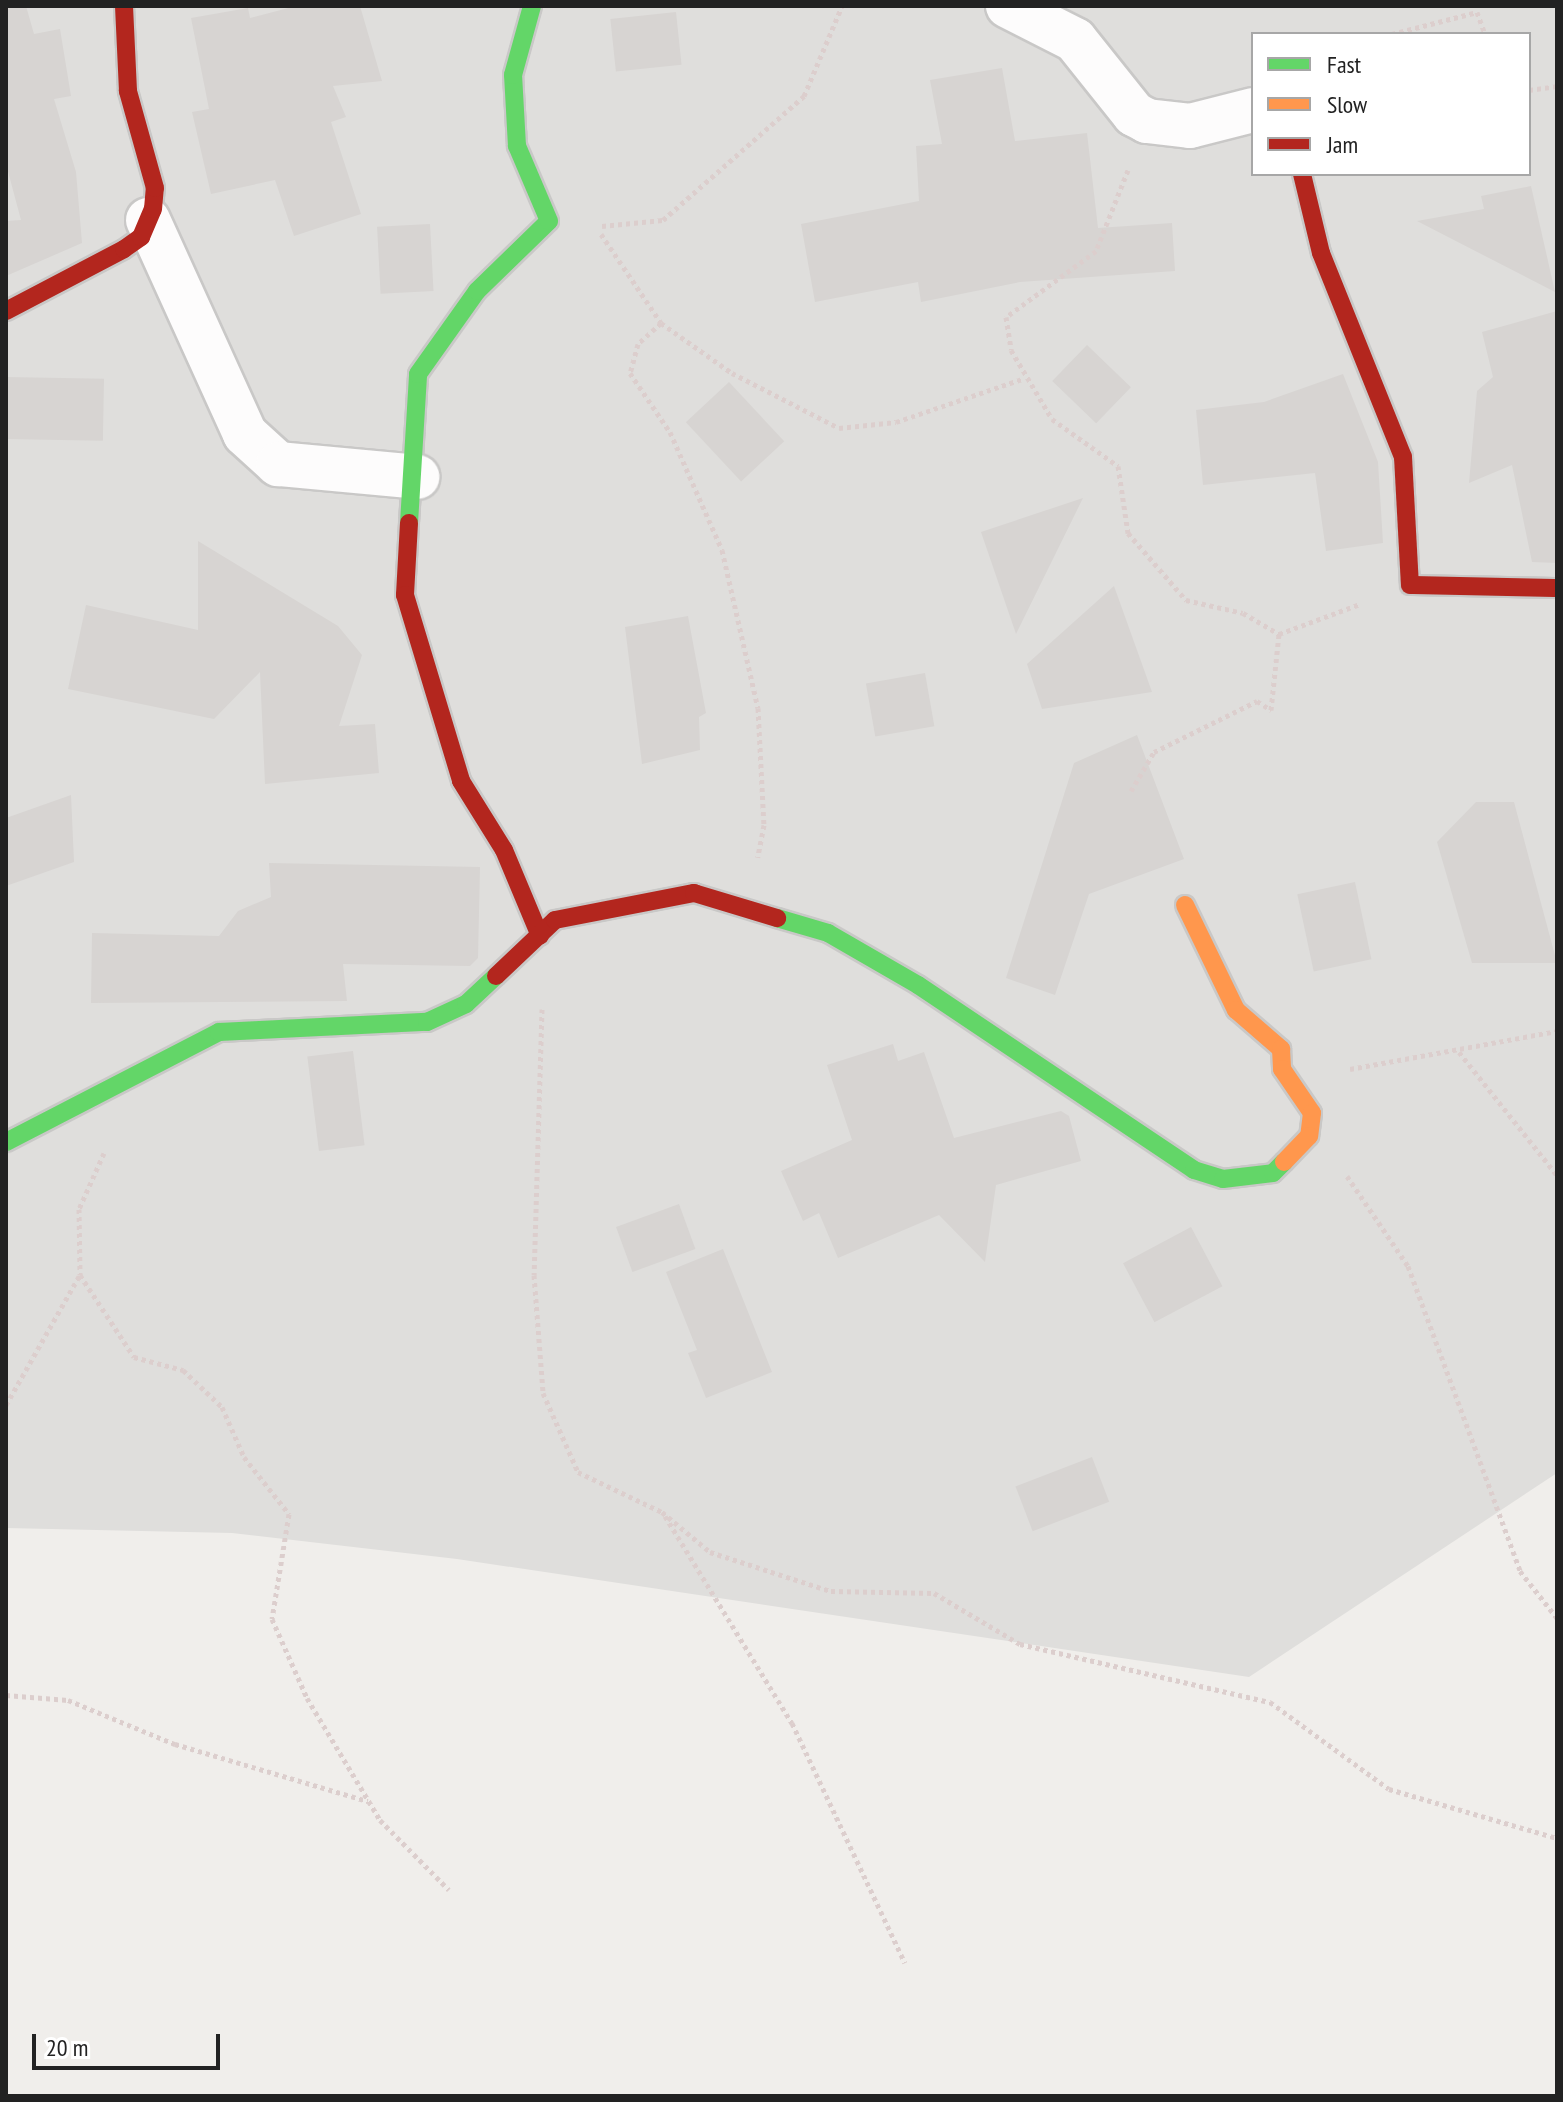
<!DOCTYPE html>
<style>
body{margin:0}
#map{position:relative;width:1563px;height:2102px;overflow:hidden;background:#f0eeeb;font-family:"PT Sans Narrow",sans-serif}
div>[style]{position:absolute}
.residential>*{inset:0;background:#dfdedc}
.building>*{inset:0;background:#d7d4d2;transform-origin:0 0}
.path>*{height:5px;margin-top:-2.5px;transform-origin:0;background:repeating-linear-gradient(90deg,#dccecd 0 4px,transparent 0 8px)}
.roads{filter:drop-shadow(2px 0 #c9c8c7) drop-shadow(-2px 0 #c9c8c7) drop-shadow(0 2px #c9c8c7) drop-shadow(0 -2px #c9c8c7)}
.street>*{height:44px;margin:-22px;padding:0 22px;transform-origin:22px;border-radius:22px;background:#fdfcfc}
.fast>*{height:18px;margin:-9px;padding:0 9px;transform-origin:9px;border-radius:9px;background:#63d668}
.slow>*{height:18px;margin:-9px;padding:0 9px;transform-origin:9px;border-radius:9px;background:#ff974d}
.jam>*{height:18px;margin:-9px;padding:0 9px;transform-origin:9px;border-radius:9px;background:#b3261e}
span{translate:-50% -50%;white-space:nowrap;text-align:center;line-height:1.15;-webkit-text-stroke:6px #fff;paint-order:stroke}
.frame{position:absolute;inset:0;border:8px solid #222;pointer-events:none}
.legend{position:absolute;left:1251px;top:32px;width:280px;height:144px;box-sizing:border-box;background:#fff;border:2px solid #a7a7a7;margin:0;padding:10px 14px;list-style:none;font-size:24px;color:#222}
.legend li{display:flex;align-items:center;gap:16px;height:40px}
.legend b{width:40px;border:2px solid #a7a7a7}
.scale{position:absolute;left:32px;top:2034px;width:188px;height:36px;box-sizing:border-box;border:4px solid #222;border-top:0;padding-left:10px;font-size:24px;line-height:28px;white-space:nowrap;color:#222;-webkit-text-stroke:6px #fff;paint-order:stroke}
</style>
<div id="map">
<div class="residential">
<i style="clip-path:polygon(evenodd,6px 6px,1557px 6px,1557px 1473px,1249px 1677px,457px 1559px,232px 1533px,6px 1528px,6px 6px,1253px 34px,1529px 34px,1529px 174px,1253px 174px,1253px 34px)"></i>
</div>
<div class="building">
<i style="clip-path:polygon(6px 6px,26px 6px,34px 34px,60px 29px,71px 96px,54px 99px,76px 172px,82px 243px,6px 276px,6px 221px,21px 220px,6px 164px)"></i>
<i style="clip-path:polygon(296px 6px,360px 6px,382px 81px,333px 86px,346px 117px,331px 122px,361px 214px,294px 236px,275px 180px,211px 194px,192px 112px,209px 109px,191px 18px,248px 8px,250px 18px)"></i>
<i style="left:676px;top:12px;width:53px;height:66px;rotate:84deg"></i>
<i style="clip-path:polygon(1002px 68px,1015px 141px,1087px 133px,1098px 228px,1172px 223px,1175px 271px,1020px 282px,921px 302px,918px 282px,815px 302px,801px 224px,919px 201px,916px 146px,942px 144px,930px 80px)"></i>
<i style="clip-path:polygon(1531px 186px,1555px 292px,1417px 221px,1484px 209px,1481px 196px)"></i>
<i style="left:430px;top:224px;width:67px;height:53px;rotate:87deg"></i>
<i style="clip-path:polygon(1557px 311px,1557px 563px,1532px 562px,1512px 465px,1469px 483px,1477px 391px,1493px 377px,1482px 332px)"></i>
<i style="left:1087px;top:345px;width:61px;height:50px;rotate:44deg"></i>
<i style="clip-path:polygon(1343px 374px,1378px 462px,1383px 543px,1326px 551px,1315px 473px,1203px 485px,1196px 410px,1264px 402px)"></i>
<i style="left:6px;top:377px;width:98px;height:62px;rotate:1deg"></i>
<i style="left:729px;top:382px;width:81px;height:59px;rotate:47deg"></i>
<i style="clip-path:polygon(1083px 498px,1016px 634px,981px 532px)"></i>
<i style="clip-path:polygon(198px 541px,338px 626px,362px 655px,339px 726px,375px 724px,379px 773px,265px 784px,260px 672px,214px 719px,68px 689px,86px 605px,198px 630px)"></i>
<i style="clip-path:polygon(1114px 586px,1152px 692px,1042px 709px,1027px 664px)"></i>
<i style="clip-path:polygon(688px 616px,706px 713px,699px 717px,700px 750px,642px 764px,625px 627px)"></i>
<i style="left:925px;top:673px;width:54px;height:60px;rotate:80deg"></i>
<i style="clip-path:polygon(1137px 735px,1184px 859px,1089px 894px,1055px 995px,1006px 978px,1074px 763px)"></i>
<i style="clip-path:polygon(71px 795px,74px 862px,6px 886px,6px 818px)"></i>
<i style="clip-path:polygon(1476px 802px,1514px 802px,1557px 963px,1472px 963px,1437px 842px)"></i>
<i style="clip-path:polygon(269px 863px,480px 867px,478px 958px,470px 966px,343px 964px,347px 1001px,91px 1003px,92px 933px,219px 936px,238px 911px,271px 897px)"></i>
<i style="left:1355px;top:882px;width:79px;height:59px;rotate:78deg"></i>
<i style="clip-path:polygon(893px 1044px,898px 1061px,924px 1052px,954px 1138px,1061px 1111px,1069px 1116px,1081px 1161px,996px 1185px,985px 1262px,939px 1215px,838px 1258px,819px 1213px,803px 1221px,781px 1171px,852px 1140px,827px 1065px)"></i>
<i style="left:353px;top:1051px;width:95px;height:46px;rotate:83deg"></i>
<i style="left:679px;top:1204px;width:48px;height:67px;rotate:70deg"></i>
<i style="left:1191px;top:1227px;width:67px;height:77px;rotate:62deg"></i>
<i style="clip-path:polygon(723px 1249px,772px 1372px,706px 1398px,688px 1353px,697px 1350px,666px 1272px)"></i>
<i style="left:1092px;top:1457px;width:48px;height:82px;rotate:69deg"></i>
</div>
<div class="path">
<i style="left:1392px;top:34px;width:88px;rotate:-14.5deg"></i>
<i style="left:1477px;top:12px;width:23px;rotate:70deg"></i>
<i style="left:1529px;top:90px;width:28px;rotate:-8deg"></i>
<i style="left:1128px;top:170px;width:87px;rotate:111.6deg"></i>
<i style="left:1096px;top:251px;width:112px;rotate:143.7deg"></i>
<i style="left:1006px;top:317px;width:33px;rotate:81deg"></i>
<i style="left:1011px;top:350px;width:80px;rotate:59.3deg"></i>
<i style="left:1052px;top:419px;width:81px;rotate:35.5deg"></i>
<i style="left:1118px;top:466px;width:68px;rotate:81.5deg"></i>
<i style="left:1128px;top:533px;width:89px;rotate:49.1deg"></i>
<i style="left:1186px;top:600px;width:58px;rotate:12.8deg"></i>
<i style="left:1243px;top:613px;width:42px;rotate:30.3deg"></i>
<i style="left:602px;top:226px;width:61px;rotate:-5.6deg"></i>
<i style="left:663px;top:220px;width:188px;rotate:-41.3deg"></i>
<i style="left:804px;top:96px;width:98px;rotate:-67.1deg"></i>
<i style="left:601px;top:234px;width:107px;rotate:56deg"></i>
<i style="left:661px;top:323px;width:31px;rotate:138deg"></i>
<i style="left:638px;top:344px;width:30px;rotate:105deg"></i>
<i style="left:630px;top:373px;width:71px;rotate:55.9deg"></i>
<i style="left:670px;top:432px;width:129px;rotate:66.2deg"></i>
<i style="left:722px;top:550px;width:162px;rotate:77.2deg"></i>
<i style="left:758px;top:708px;width:117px;rotate:87.1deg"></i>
<i style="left:764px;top:825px;width:33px;rotate:101deg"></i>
<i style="left:661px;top:323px;width:87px;rotate:35.2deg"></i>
<i style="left:732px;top:373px;width:120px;rotate:27.2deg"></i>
<i style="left:839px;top:428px;width:57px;rotate:-6deg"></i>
<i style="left:896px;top:422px;width:133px;rotate:-18.8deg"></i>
<i style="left:1131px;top:791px;width:45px;rotate:-59.5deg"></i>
<i style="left:1154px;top:752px;width:115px;rotate:-26.3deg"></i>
<i style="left:1257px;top:701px;width:17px;rotate:33deg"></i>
<i style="left:1271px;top:710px;width:76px;rotate:-84deg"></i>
<i style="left:1279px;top:634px;width:86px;rotate:-20.3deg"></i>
<i style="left:542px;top:1009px;width:266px;rotate:91.7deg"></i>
<i style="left:534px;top:1275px;width:118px;rotate:85.6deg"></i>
<i style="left:543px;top:1393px;width:86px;rotate:66.1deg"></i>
<i style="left:578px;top:1472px;width:93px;rotate:25.5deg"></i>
<i style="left:662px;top:1512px;width:62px;rotate:39.8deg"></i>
<i style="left:710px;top:1552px;width:127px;rotate:17.9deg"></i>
<i style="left:831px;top:1591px;width:103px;rotate:1.1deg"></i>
<i style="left:934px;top:1593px;width:100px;rotate:30.7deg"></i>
<i style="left:1020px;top:1644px;width:257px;rotate:13.1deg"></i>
<i style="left:1270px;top:1702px;width:147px;rotate:36.2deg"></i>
<i style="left:1389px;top:1789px;width:175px;rotate:16.3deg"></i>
<i style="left:1459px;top:1052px;width:157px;rotate:51.5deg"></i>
<i style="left:1350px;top:1069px;width:210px;rotate:-10.4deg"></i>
<i style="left:104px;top:1153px;width:61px;rotate:114.1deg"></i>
<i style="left:79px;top:1209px;width:66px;rotate:89.1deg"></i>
<i style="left:80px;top:1275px;width:98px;rotate:56.6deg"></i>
<i style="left:134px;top:1357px;width:51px;rotate:14.9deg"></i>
<i style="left:183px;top:1370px;width:54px;rotate:43.5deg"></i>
<i style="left:222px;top:1407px;width:55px;rotate:66.3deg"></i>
<i style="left:244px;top:1457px;width:73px;rotate:51.7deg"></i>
<i style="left:289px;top:1514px;width:106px;rotate:99.2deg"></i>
<i style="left:272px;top:1619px;width:86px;rotate:66.1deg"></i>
<i style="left:307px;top:1698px;width:142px;rotate:59.1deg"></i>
<i style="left:380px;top:1820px;width:98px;rotate:45.4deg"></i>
<i style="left:1347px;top:1176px;width:109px;rotate:55.9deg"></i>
<i style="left:1408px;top:1266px;width:325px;rotate:69.8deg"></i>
<i style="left:1520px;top:1571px;width:60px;rotate:51.8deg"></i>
<i style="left:6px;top:1405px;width:150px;rotate:-60.4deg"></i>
<i style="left:665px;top:1516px;width:243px;rotate:58.5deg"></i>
<i style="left:792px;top:1723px;width:265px;rotate:64.8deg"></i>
<i style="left:6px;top:1695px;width:62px;rotate:4.6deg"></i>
<i style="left:68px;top:1700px;width:116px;rotate:22.4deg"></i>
<i style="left:175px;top:1744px;width:201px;rotate:16.5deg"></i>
</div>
<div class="roads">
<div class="street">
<i style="left:1008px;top:6px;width:75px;rotate:26.9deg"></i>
<i style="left:1075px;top:40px;width:95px;rotate:51.4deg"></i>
<i style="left:1134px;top:114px;width:15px;rotate:28deg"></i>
<i style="left:1147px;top:121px;width:43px;rotate:6.6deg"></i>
<i style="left:1190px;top:126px;width:65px;rotate:-14.3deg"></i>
<i style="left:148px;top:220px;width:235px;rotate:65.6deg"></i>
<i style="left:245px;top:434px;width:45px;rotate:42.3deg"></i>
<i style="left:278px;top:464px;width:140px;rotate:5.3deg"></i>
</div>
<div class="fast">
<i style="left:409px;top:523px;width:149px;rotate:-86.5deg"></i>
<i style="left:418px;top:374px;width:102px;rotate:-54.6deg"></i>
<i style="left:477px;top:291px;width:100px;rotate:-44.2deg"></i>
<i style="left:549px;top:221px;width:82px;rotate:-113.1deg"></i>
<i style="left:517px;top:146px;width:71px;rotate:-93.2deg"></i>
<i style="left:513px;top:75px;width:72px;rotate:-74.6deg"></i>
<i style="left:777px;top:918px;width:53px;rotate:16.4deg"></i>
<i style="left:828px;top:933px;width:104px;rotate:30deg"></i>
<i style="left:918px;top:985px;width:332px;rotate:33.8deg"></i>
<i style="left:1194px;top:1170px;width:30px;rotate:17deg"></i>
<i style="left:1223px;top:1179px;width:50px;rotate:-6.8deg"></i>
<i style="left:1273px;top:1173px;width:16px;rotate:-45deg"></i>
<i style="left:6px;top:1142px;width:240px;rotate:-27.3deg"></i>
<i style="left:219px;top:1032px;width:208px;rotate:-2.8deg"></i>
<i style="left:427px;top:1022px;width:43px;rotate:-24.8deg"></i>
<i style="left:466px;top:1004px;width:41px;rotate:-43deg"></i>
</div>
<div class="slow">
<i style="left:1185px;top:905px;width:117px;rotate:64.1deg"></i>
<i style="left:1236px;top:1010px;width:60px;rotate:40.9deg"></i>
<i style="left:1281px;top:1049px;width:20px;rotate:87deg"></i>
<i style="left:1282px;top:1069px;width:53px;rotate:55.7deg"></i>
<i style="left:1312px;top:1113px;width:23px;rotate:97deg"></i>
<i style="left:1309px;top:1136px;width:36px;rotate:134deg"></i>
</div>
<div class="jam">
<i style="left:1302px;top:174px;width:81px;rotate:76.5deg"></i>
<i style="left:1321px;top:253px;width:220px;rotate:68.1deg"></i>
<i style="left:1403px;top:457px;width:128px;rotate:86.9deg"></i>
<i style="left:1410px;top:585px;width:147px;rotate:1.2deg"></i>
<i style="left:6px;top:311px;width:133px;rotate:-27.7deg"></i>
<i style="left:124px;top:249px;width:21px;rotate:-35deg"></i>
<i style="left:141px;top:237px;width:30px;rotate:-67deg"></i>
<i style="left:153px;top:209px;width:21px;rotate:-85deg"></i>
<i style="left:155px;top:188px;width:101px;rotate:-105.6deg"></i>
<i style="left:128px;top:91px;width:85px;rotate:-92.7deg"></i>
<i style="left:409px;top:523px;width:72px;rotate:93.2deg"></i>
<i style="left:405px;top:595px;width:194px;rotate:73.2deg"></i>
<i style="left:461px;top:781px;width:81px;rotate:58.1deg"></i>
<i style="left:504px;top:850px;width:93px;rotate:67.3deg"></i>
<i style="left:496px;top:976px;width:81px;rotate:-43.5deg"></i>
<i style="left:555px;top:920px;width:142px;rotate:-11deg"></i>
<i style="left:694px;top:893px;width:87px;rotate:16.8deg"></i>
</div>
</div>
<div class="frame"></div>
<ul class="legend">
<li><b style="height:10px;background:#63d668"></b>Fast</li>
<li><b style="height:10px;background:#ff974d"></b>Slow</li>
<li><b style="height:10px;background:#b3261e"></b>Jam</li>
</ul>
<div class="scale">20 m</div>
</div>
